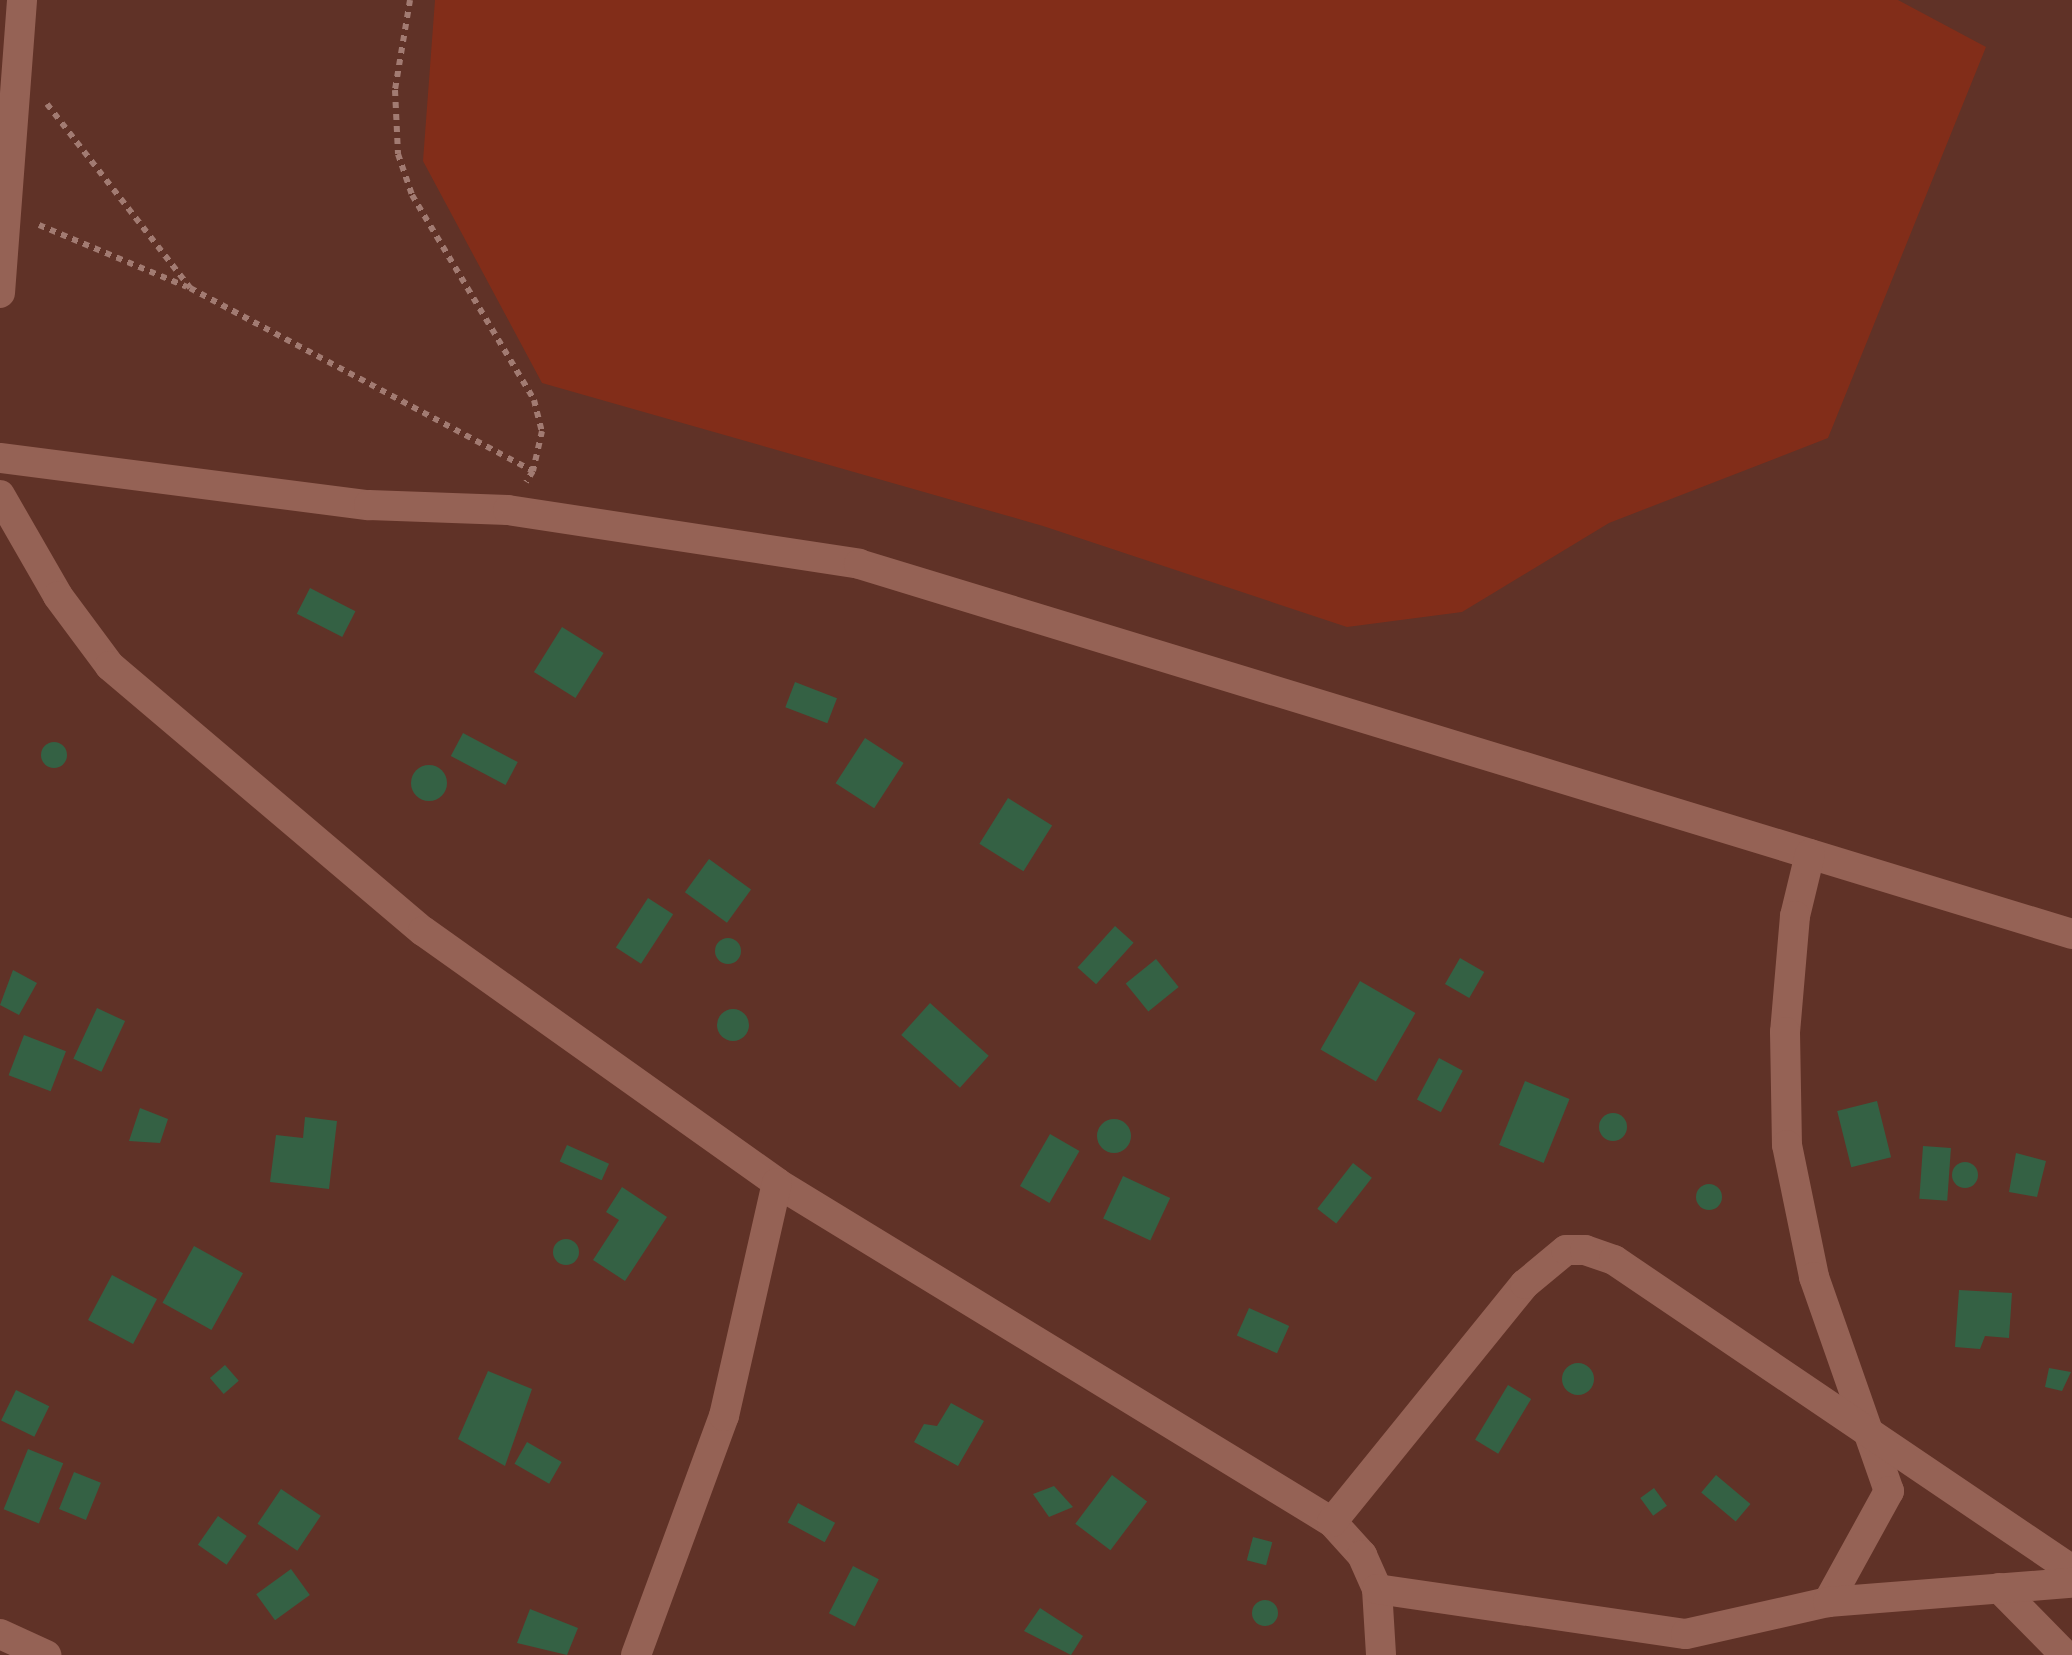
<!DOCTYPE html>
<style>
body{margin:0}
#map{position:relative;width:2072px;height:1655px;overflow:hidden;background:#603227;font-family:Signika,sans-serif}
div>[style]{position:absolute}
.green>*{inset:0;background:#822d19}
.building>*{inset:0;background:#346144;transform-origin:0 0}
.round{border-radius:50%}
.path>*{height:6px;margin-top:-3px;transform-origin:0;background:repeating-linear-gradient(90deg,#a27b72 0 6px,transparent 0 12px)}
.street>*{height:30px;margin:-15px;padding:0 15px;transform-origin:15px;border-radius:15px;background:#956255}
span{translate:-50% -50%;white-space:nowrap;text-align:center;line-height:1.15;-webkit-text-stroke:12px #37211c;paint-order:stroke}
</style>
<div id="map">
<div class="green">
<i style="clip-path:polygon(435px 0,1898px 0,1986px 47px,1828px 438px,1609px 523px,1462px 612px,1347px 627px,1043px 526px,542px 383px,423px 161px)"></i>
</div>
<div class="building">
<i style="left:310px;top:588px;width:51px;height:29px;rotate:27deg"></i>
<i style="left:562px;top:627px;width:49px;height:53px;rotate:32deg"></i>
<i style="left:795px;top:682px;width:45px;height:27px;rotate:21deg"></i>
<i style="left:463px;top:733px;width:62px;height:26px;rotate:28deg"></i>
<i style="left:865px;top:738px;width:46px;height:54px;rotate:33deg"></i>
<i class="round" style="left:41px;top:742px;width:26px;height:26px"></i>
<i class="round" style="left:411px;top:765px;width:36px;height:36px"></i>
<i style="left:1008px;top:798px;width:52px;height:54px;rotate:32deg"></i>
<i style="left:709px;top:859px;width:52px;height:41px;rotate:36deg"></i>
<i style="left:648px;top:898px;width:30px;height:59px;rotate:33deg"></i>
<i style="left:1115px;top:926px;width:25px;height:56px;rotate:42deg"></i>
<i class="round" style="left:715px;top:938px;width:26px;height:26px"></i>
<i style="left:1460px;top:958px;width:28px;height:30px;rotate:30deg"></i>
<i style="left:1156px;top:959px;width:36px;height:39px;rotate:51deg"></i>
<i style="clip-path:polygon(13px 970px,37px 983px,19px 1015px,0 1005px)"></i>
<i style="left:1360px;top:981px;width:64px;height:79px;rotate:30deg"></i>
<i style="left:930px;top:1003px;width:79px;height:43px;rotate:42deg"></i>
<i style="left:97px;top:1008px;width:31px;height:56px;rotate:25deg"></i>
<i class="round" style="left:717px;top:1009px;width:32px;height:32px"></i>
<i style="left:24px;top:1035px;width:45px;height:43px;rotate:21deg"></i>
<i style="left:1439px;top:1058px;width:27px;height:47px;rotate:28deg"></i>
<i style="left:1525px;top:1081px;width:48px;height:69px;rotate:22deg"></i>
<i style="left:1877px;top:1101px;width:58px;height:41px;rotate:76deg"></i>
<i style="clip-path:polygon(140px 1108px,168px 1119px,160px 1143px,129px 1141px)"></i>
<i class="round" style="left:1599px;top:1113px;width:28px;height:28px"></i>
<i style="clip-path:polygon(305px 1117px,337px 1121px,329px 1189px,270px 1182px,276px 1135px,303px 1138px)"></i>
<i class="round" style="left:1097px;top:1119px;width:34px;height:34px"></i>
<i style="left:1050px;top:1134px;width:34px;height:60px;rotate:30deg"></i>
<i style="left:567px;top:1145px;width:46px;height:18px;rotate:24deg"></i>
<i style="left:1923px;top:1146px;width:28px;height:53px;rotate:4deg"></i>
<i style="clip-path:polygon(2016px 1153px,2046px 1161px,2037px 1197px,2009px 1192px)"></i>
<i class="round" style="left:1952px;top:1162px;width:26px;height:26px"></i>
<i style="left:1353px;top:1163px;width:24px;height:58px;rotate:38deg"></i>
<i style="left:1123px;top:1176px;width:52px;height:47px;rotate:25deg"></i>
<i class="round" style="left:1696px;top:1184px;width:26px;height:26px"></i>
<i style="clip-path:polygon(622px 1187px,667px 1217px,625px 1281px,593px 1260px,619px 1220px,606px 1212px)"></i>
<i class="round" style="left:553px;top:1239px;width:26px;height:26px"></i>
<i style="left:194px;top:1246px;width:56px;height:65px;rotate:29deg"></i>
<i style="left:112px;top:1275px;width:51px;height:51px;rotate:28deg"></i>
<i style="clip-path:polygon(1959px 1290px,2012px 1293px,2009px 1338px,1985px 1336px,1980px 1349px,1955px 1347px)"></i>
<i style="left:1249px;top:1308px;width:44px;height:30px;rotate:24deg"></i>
<i class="round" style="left:1562px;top:1363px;width:32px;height:32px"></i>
<i style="left:225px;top:1365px;width:21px;height:20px;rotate:49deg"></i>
<i style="clip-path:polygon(2049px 1368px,2071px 1372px,2062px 1391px,2045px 1387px)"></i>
<i style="clip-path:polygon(488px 1371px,532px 1389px,505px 1466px,458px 1439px)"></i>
<i style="left:1508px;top:1385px;width:27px;height:64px;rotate:31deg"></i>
<i style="left:16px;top:1390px;width:37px;height:34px;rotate:26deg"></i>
<i style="clip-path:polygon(951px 1403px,984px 1421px,958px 1466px,914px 1442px,924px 1424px,937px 1426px)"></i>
<i style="left:527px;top:1442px;width:40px;height:25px;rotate:30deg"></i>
<i style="left:28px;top:1449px;width:38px;height:65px;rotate:22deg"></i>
<i style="left:74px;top:1472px;width:29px;height:40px;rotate:22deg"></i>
<i style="left:1112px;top:1475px;width:44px;height:61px;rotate:37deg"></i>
<i style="left:1716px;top:1475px;width:45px;height:23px;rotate:40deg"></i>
<i style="clip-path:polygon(1054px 1486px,1073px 1507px,1049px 1517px,1033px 1494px)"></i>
<i style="left:1654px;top:1488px;width:22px;height:17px;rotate:54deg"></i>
<i style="left:281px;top:1489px;width:48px;height:42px;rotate:34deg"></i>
<i style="left:798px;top:1503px;width:42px;height:22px;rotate:28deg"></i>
<i style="left:218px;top:1516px;width:35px;height:35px;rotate:35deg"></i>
<i style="left:1253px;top:1537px;width:20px;height:24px;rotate:15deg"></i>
<i style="left:853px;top:1566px;width:29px;height:53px;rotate:27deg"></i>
<i style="left:291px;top:1569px;width:32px;height:43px;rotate:54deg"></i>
<i class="round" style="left:1252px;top:1600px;width:26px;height:26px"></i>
<i style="clip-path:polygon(1040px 1608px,1083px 1636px,1071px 1655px,1024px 1631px)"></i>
<i style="clip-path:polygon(530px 1609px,578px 1628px,567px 1655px,517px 1643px)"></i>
</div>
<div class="path">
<i style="left:410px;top:0;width:91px;rotate:99.5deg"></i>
<i style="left:395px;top:90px;width:64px;rotate:87.3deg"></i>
<i style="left:398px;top:154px;width:43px;rotate:71.1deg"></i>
<i style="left:412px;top:195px;width:239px;rotate:59.2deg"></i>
<i style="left:534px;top:400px;width:32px;rotate:76deg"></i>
<i style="left:542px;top:431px;width:41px;rotate:102.7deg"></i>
<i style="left:47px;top:104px;width:233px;rotate:52.1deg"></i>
<i style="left:190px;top:288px;width:389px;rotate:28.1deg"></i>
<i style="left:533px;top:471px;width:13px;rotate:122deg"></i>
<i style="left:39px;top:225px;width:160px;rotate:22.7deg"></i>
</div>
<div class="street">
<i style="left:0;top:293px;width:294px;rotate:-85.7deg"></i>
<i style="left:0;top:458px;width:372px;rotate:7.3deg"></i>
<i style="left:369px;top:505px;width:139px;rotate:2.1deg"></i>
<i style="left:508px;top:510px;width:355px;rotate:8.7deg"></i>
<i style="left:859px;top:564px;width:1268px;rotate:16.96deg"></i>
<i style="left:0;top:495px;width:116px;rotate:60.1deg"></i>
<i style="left:58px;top:596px;width:87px;rotate:53.4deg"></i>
<i style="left:110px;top:666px;width:410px;rotate:40.3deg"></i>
<i style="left:423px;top:931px;width:435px;rotate:35.4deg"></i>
<i style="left:777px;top:1183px;width:650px;rotate:31.42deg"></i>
<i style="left:1332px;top:1522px;width:45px;rotate:47.7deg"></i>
<i style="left:1362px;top:1555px;width:37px;rotate:66deg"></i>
<i style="left:1377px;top:1589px;width:66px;rotate:86.5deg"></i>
<i style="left:1810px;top:854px;width:64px;rotate:103.6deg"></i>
<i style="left:1795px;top:916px;width:116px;rotate:94.9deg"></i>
<i style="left:1785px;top:1032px;width:113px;rotate:89deg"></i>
<i style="left:1787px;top:1145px;width:135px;rotate:78.4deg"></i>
<i style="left:1814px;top:1277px;width:227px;rotate:70.7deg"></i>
<i style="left:1889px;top:1491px;width:127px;rotate:118.8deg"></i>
<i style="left:1332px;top:1522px;width:306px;rotate:-51deg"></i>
<i style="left:1525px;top:1284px;width:53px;rotate:-39.7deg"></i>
<i style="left:1566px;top:1250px;width:19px"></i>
<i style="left:1585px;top:1250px;width:31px;rotate:19deg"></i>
<i style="left:1614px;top:1260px;width:553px;rotate:34.09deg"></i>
<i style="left:1999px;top:1588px;width:94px;rotate:45.4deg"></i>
<i style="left:1377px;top:1589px;width:312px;rotate:8.3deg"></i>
<i style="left:1686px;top:1634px;width:146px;rotate:-12.7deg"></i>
<i style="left:1828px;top:1602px;width:245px;rotate:-4.5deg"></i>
<i style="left:0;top:1634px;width:51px;rotate:24.5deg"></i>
<i style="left:636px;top:1655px;width:255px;rotate:-69.8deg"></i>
<i style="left:724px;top:1416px;width:239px;rotate:-77.2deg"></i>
</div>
</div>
